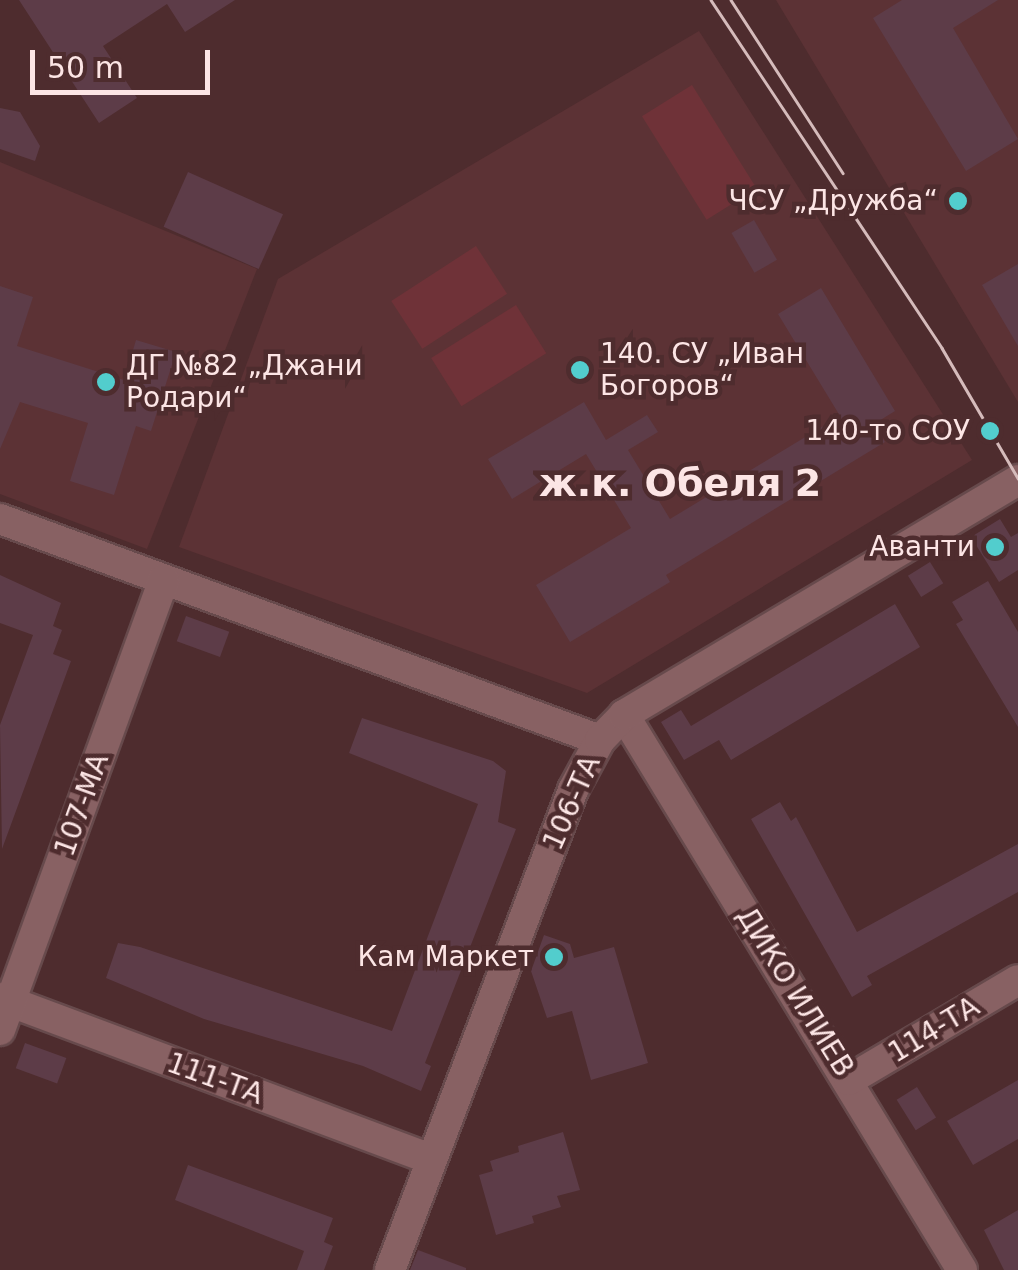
<!DOCTYPE html>
<meta charset="utf-8">
<style>
body{margin:0}
#map{position:relative;width:1018px;height:1270px;overflow:hidden;background:#4e2c2e;font-family:"DejaVu Sans",sans-serif}
div>[style]{position:absolute}
.built>*{inset:0;background:#5c3235}
.green>*{inset:0;background:#6f3238;transform-origin:0 0}
.building>*{inset:0;background:#5d3c48;transform-origin:0 0}
.roads{filter:drop-shadow(2px 0 #674a4c) drop-shadow(-2px 0 #674a4c) drop-shadow(0 2px #674a4c) drop-shadow(0 -2px #674a4c)}
.minor>*{height:30px;margin:-15px;padding:0 15px;transform-origin:15px;border-radius:15px;background:#886163}
.tram>*{height:2.5px;margin:-1.25px;padding:0 1.25px;transform-origin:1.25px;border-radius:1.25px;background:#d5bbbb}
.dots>*{width:28px;height:28px;translate:-50% -50%;box-sizing:border-box;border:5px solid #4e2c2e;border-radius:50%}
span{translate:-50% -50%;white-space:nowrap;text-align:center;line-height:1.15;-webkit-text-stroke:9px #4e2c2e;paint-order:stroke}
.poi-label{font-size:28px;color:#fce5e5}
.right{translate:-100% -50%;text-align:right}
.left{translate:0 -50%;text-align:left}
.street-label{font-size:28px;color:#fce5e5}
.district-label{font-size:38px;color:#fce5e5;font-weight:700}
.scale{position:absolute;left:30px;top:50px;width:180px;height:45px;box-sizing:border-box;border:5px solid #fce5e5;border-top:0;padding-left:12px;font-size:30px;line-height:35px;white-space:nowrap;color:#fce5e5;-webkit-text-stroke:8px #4e2c2e;paint-order:stroke}
</style>
<div id="map">
<div class="built">
<i style="clip-path:polygon(776px 0,1018px 0,1018px 402px)"></i>
<i style="clip-path:polygon(699px 31px,972px 460px,587px 693px,179px 547px,278px 279px)"></i>
<i style="clip-path:polygon(0 162px,257px 269px,147px 549px,0 494px)"></i>
</div>
<div class="green">
<i style="left:692px;top:85px;width:122px;height:59px;rotate:58deg"></i>
<i style="left:476px;top:246px;width:57px;height:101px;rotate:57deg"></i>
<i style="left:516px;top:305px;width:57px;height:100px;rotate:58deg"></i>
</div>
<div class="building">
<i style="clip-path:polygon(19px 0,235px 0,185px 32px,167px 4px,103px 46px,137px 98px,99px 123px)"></i>
<i style="clip-path:polygon(902px 0,998px 0,953px 28px,1018px 139px,966px 171px,873px 18px)"></i>
<i style="clip-path:polygon(0 108px,20px 112px,40px 146px,35px 161px,0 149px)"></i>
<i style="left:188px;top:172px;width:104px;height:60px;rotate:24deg"></i>
<i style="left:754px;top:220px;width:46px;height:26px;rotate:60deg"></i>
<i style="clip-path:polygon(1018px 264px,1018px 346px,982px 285px)"></i>
<i style="clip-path:polygon(0 286px,33px 297px,17px 346px,124px 380px,136px 340px,176px 352px,151px 431px,136px 426px,114px 495px,70px 481px,88px 423px,20px 402px,0 449px)"></i>
<i style="clip-path:polygon(821px 288px,895px 411px,874px 424px,885px 442px,666px 575px,670px 582px,570px 642px,536px 585px,631px 528px,586px 454px,512px 499px,488px 459px,584px 402px,606px 440px,647px 415px,658px 432px,628px 450px,670px 519px,840px 416px,778px 314px)"></i>
<i style="clip-path:polygon(1000px 519px,1011px 537px,1018px 533px,1018px 570px,999px 582px,971px 537px)"></i>
<i style="left:930px;top:562px;width:25px;height:26px;rotate:58deg"></i>
<i style="clip-path:polygon(0 575px,61px 603px,53px 626px,62px 630px,53px 654px,71px 661px,2px 849px,0 725px,33px 635px,0 623px)"></i>
<i style="clip-path:polygon(988px 581px,1018px 632px,1018px 727px,956px 624px,963px 620px,952px 602px)"></i>
<i style="clip-path:polygon(895px 604px,920px 647px,731px 760px,719px 740px,684px 760px,661px 722px,681px 710px,691px 726px)"></i>
<i style="left:186px;top:616px;width:46px;height:27px;rotate:20deg"></i>
<i style="clip-path:polygon(362px 718px,493px 761px,506px 771px,498px 822px,516px 829px,425px 1063px,431px 1066px,421px 1091px,363px 1066px,204px 1019px,106px 978px,118px 943px,140px 947px,392px 1031px,478px 804px,349px 753px)"></i>
<i style="clip-path:polygon(780px 802px,791px 821px,796px 817px,857px 932px,1018px 844px,1018px 892px,867px 976px,872px 985px,852px 997px,751px 819px)"></i>
<i style="clip-path:polygon(544px 935px,570px 944px,574px 958px,614px 947px,648px 1063px,591px 1080px,572px 1011px,547px 1018px,531px 971px)"></i>
<i style="left:25px;top:1043px;width:44px;height:27px;rotate:20deg"></i>
<i style="clip-path:polygon(1018px 1080px,1018px 1139px,973px 1165px,947px 1121px)"></i>
<i style="left:917px;top:1087px;width:36px;height:24px;rotate:58deg"></i>
<i style="clip-path:polygon(563px 1132px,580px 1190px,557px 1196px,561px 1207px,532px 1216px,534px 1223px,496px 1235px,479px 1175px,493px 1171px,490px 1161px,519px 1152px,518px 1146px)"></i>
<i style="clip-path:polygon(188px 1165px,333px 1218px,324px 1242px,333px 1246px,324px 1270px,297px 1270px,304px 1251px,175px 1200px)"></i>
<i style="clip-path:polygon(1018px 1210px,1018px 1270px,1004px 1270px,984px 1230px)"></i>
<i style="clip-path:polygon(418px 1250px,466px 1268px,466px 1270px,410px 1270px)"></i>
</div>
<div class="roads">
<div class="minor">
<i style="left:0;top:519px;width:639px;rotate:20.22deg"></i>
<i style="left:624px;top:715px;width:650px;rotate:58.66deg"></i>
<i style="left:0;top:998px;width:460px;rotate:20.5deg"></i>
<i style="left:0;top:1030px;width:479px;rotate:-70deg"></i>
<i style="left:849px;top:1080px;width:196px;rotate:-30.6deg"></i>
<i style="left:390px;top:1270px;width:514px;rotate:-69.13deg"></i>
<i style="left:573px;top:790px;width:57px;rotate:-61.6deg"></i>
<i style="left:600px;top:740px;width:35px;rotate:-46deg"></i>
<i style="left:624px;top:715px;width:459px;rotate:-30.8deg"></i>
</div>
</div>
<div class="tram">
<i style="left:711px;top:0;width:418px;rotate:56.4deg"></i>
<i style="left:942px;top:348px;width:151px;rotate:59.7deg"></i>
<i style="left:731px;top:0;width:206px;rotate:57.1deg"></i>
</div>
<div class="dots">
<i style="left:958px;top:201px;background:#52cdcd"></i>
<i style="left:580px;top:370px;background:#52cdcd"></i>
<i style="left:106px;top:382px;background:#52cdcd"></i>
<i style="left:990px;top:431px;background:#52cdcd"></i>
<i style="left:995px;top:547px;background:#52cdcd"></i>
<i style="left:554px;top:957px;background:#52cdcd"></i>
</div>
<div class="poi-label">
<span class="right" style="left:938px;top:201px">ЧСУ „Дружба“</span>
<span class="left" style="left:600px;top:370px">140. СУ „Иван<br>Богоров“</span>
<span class="left" style="left:126px;top:382px">ДГ №82 „Джани<br>Родари“</span>
<span class="right" style="left:970px;top:431px">140-то СОУ</span>
<span class="right" style="left:975px;top:547px">Аванти</span>
<span class="right" style="left:534px;top:957px">Кам Маркет</span>
</div>
<div class="street-label">
<span style="left:572px;top:803px;rotate:-66deg">106-ТА</span>
<span style="left:82px;top:805px;rotate:-70deg">107-МА</span>
<span style="left:795px;top:992px;rotate:58deg">ДИКО ИЛИЕВ</span>
<span style="left:934px;top:1030px;rotate:-31deg">114-ТА</span>
<span style="left:215px;top:1079px;rotate:20deg">111-ТА</span>
</div>
<div class="district-label">
<span style="left:680px;top:484px">ж.к. Обеля 2</span>
</div>
<div class="scale">50 m</div>
</div>
